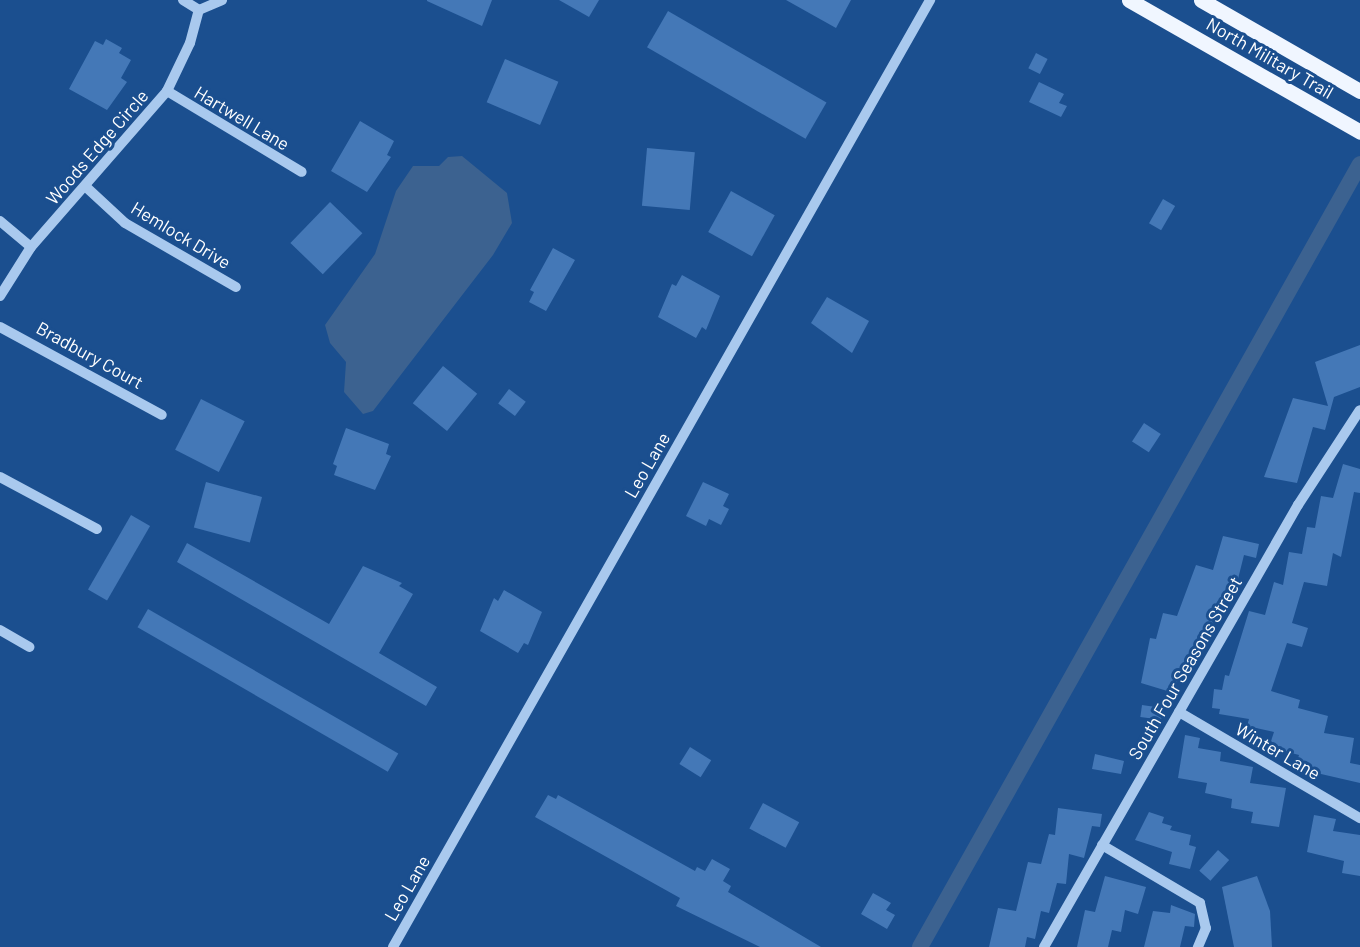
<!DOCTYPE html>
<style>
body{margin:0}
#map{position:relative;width:1360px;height:947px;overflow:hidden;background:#1b4f8f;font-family:Barlow,sans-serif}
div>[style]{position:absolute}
.water>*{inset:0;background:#3c6290}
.canal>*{height:16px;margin:-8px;padding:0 8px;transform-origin:8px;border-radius:8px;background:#3c6290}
.building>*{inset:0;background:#4478b7;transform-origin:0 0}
.minor>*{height:10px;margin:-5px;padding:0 5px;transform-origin:5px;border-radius:5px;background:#a9c9ee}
.major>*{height:15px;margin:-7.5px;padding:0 7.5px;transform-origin:7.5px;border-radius:7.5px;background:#f0f6ff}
span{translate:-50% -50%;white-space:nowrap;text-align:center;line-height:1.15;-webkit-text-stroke:6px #1b4f8f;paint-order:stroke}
.street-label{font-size:18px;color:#fff}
</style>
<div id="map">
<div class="water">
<i style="clip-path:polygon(462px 156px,507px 193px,512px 223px,493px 255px,373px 411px,363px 414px,344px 392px,346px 362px,330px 343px,325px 325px,375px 254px,396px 191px,413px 166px,439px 166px,448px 157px)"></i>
</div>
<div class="canal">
<i style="left:920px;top:947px;width:898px;rotate:-60.67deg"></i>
</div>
<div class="building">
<i style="clip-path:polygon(492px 0,482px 26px,427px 1px,427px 0)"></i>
<i style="clip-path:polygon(559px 0,599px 0,589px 17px)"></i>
<i style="clip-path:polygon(786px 0,851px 0,836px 28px)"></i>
<i style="left:668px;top:11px;width:183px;height:42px;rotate:30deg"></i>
<i style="clip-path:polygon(106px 39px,122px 48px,119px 53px,131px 60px,121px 78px,127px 82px,107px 110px,69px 89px,95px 41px,103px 45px)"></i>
<i style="left:1036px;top:53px;width:13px;height:17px;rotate:27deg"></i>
<i style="left:505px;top:59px;width:58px;height:47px;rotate:23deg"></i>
<i style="clip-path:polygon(1039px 82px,1064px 94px,1059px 103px,1067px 106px,1061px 117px,1029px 102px)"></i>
<i style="clip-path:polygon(360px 121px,394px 141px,387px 155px,391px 157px,367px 192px,331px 171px)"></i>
<i style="left:647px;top:148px;width:48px;height:58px;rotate:5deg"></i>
<i style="left:731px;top:191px;width:50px;height:47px;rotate:29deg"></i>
<i style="left:1163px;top:199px;width:14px;height:28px;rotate:30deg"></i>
<i style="left:330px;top:202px;width:45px;height:57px;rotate:44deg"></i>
<i style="clip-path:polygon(553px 248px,575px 260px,546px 311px,529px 302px,534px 292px,530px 290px)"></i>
<i style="clip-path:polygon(682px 275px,720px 296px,706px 330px,702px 327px,696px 338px,658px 317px,672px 284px,676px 286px)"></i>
<i style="clip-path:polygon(827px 297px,869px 321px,852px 353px,811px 323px)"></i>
<i style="clip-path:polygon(1360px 345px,1360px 387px,1334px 397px,1325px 430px,1313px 427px,1297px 483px,1264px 477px,1293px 398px,1328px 406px,1315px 362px)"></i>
<i style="left:443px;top:366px;width:44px;height:48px;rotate:39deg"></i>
<i style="left:509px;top:389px;width:21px;height:18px;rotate:37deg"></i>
<i style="left:201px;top:399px;width:49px;height:57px;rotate:27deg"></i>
<i style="left:1144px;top:423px;width:20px;height:22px;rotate:33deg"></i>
<i style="clip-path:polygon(346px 428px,389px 444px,386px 454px,391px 456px,375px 490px,334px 475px,337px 466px,333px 464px)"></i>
<i style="clip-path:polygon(1343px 464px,1360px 469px,1360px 493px,1354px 492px,1341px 557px,1333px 553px,1327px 586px,1304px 582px,1292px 623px,1308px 628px,1302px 647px,1287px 643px,1271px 691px,1300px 700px,1298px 708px,1328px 716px,1324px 733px,1354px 738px,1350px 763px,1360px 765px,1360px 783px,1295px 768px,1299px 755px,1269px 747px,1274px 732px,1247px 726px,1249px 719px,1219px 714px,1220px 709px,1212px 708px,1214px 689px,1222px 690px,1225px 675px,1229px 676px,1249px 611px,1265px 615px,1274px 582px,1283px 585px,1289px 552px,1302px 554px,1307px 527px,1315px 528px,1321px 496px,1333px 498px)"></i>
<i style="left:206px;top:482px;width:58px;height:47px;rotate:15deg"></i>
<i style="clip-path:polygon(703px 482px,729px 494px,723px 506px,729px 509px,721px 525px,709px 519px,706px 526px,686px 516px)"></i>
<i style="left:131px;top:515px;width:22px;height:86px;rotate:30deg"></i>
<i style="clip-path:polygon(1223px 536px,1259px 544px,1256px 558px,1244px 555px,1235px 591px,1226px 588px,1210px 644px,1196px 642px,1190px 667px,1182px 666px,1174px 693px,1141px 683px,1150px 638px,1156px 639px,1163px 613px,1177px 616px,1196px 565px,1213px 570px)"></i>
<i style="clip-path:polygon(187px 543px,329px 624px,363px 566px,402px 583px,399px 586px,413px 594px,379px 653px,437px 687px,426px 706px,177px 562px)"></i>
<i style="clip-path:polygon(504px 590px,542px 612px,528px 645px,524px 643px,518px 653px,480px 631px,494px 598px,498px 601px)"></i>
<i style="left:148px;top:609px;width:289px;height:21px;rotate:30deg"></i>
<i style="left:1142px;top:705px;width:21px;height:12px;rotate:8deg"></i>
<i style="clip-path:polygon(1185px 735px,1200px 738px,1198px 748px,1221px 752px,1220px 761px,1253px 767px,1250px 783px,1286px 788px,1279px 827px,1251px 823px,1253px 812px,1231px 808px,1232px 799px,1205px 793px,1207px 783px,1178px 778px)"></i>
<i style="left:690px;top:747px;width:25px;height:20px;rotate:32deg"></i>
<i style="clip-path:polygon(1095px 754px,1124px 761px,1121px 774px,1092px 769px)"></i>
<i style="clip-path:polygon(548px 795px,556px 799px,558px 795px,695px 871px,697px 867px,705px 871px,712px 859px,730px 869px,723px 881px,731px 886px,728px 892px,821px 947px,760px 947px,676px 906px,680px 898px,535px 817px)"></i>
<i style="left:763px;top:803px;width:41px;height:29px;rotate:28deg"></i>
<i style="clip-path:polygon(1058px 808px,1102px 814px,1100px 827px,1092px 826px,1084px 858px,1069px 854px,1066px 884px,1057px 883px,1049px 913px,1041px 911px,1035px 939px,1027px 937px,1025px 947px,989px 947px,998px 908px,1016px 911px,1028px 862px,1041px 864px,1049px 834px,1055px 835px)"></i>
<i style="clip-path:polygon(1149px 812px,1164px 817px,1162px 823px,1172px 826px,1170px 830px,1191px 835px,1189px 845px,1196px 847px,1190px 869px,1169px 864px,1172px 852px,1135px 840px)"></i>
<i style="clip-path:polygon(1314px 815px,1336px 819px,1333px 831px,1360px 835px,1360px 876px,1342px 873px,1344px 861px,1307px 852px)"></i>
<i style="left:1218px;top:850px;width:15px;height:28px;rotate:42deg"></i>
<i style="clip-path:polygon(1105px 876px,1146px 887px,1138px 914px,1125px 910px,1121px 932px,1112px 930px,1108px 947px,1077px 947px,1085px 910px,1095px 912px)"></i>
<i style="clip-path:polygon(1257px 876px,1270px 911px,1272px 947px,1234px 947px,1222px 887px)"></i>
<i style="clip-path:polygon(873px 893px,891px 903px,886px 910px,895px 915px,887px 929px,861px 914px)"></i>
<i style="clip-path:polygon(1171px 905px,1195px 914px,1194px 927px,1185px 926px,1180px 947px,1144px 947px,1153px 911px,1170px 913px)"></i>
</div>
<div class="minor">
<i style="left:183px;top:0;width:19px;rotate:32deg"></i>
<i style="left:199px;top:10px;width:25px;rotate:-23deg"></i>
<i style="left:167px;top:91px;width:157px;rotate:31deg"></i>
<i style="left:85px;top:186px;width:54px;rotate:42.8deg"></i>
<i style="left:125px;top:223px;width:128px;rotate:30deg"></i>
<i style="left:0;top:221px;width:40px;rotate:40deg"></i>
<i style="left:0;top:296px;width:58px;rotate:-57.7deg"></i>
<i style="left:31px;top:247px;width:207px;rotate:-48.9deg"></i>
<i style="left:167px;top:91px;width:53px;rotate:-64.4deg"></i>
<i style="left:190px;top:43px;width:34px;rotate:-75deg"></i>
<i style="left:0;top:327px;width:184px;rotate:28.5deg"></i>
<i style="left:0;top:477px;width:110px;rotate:28.2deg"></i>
<i style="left:0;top:630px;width:34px;rotate:30deg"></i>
<i style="left:1179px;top:712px;width:210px;rotate:30.4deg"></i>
<i style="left:1102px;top:845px;width:114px;rotate:30.6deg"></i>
<i style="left:1200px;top:903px;width:26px;rotate:77deg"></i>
<i style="left:1206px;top:928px;width:21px;rotate:113deg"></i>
<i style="left:393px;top:947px;width:1089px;rotate:-60.44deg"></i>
<i style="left:1044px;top:947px;width:510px;rotate:-60.12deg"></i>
<i style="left:1298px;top:505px;width:113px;rotate:-56.9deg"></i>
</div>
<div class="major">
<i style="left:1129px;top:0;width:266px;rotate:29.7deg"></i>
<i style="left:1201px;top:0;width:183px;rotate:29.8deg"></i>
</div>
<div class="street-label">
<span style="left:1270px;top:58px;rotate:30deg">North Military Trail</span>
<span style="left:242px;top:118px;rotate:31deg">Hartwell Lane</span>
<span style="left:97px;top:147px;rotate:-49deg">Woods Edge Circle</span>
<span style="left:181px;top:235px;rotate:31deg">Hemlock Drive</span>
<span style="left:90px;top:355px;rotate:29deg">Bradbury Court</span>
<span style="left:647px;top:465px;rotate:-60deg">Leo Lane</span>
<span style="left:1185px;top:668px;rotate:-60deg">South Four Seasons Street</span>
<span style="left:1278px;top:751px;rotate:30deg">Winter Lane</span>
<span style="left:407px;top:888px;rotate:-60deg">Leo Lane</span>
</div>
</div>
